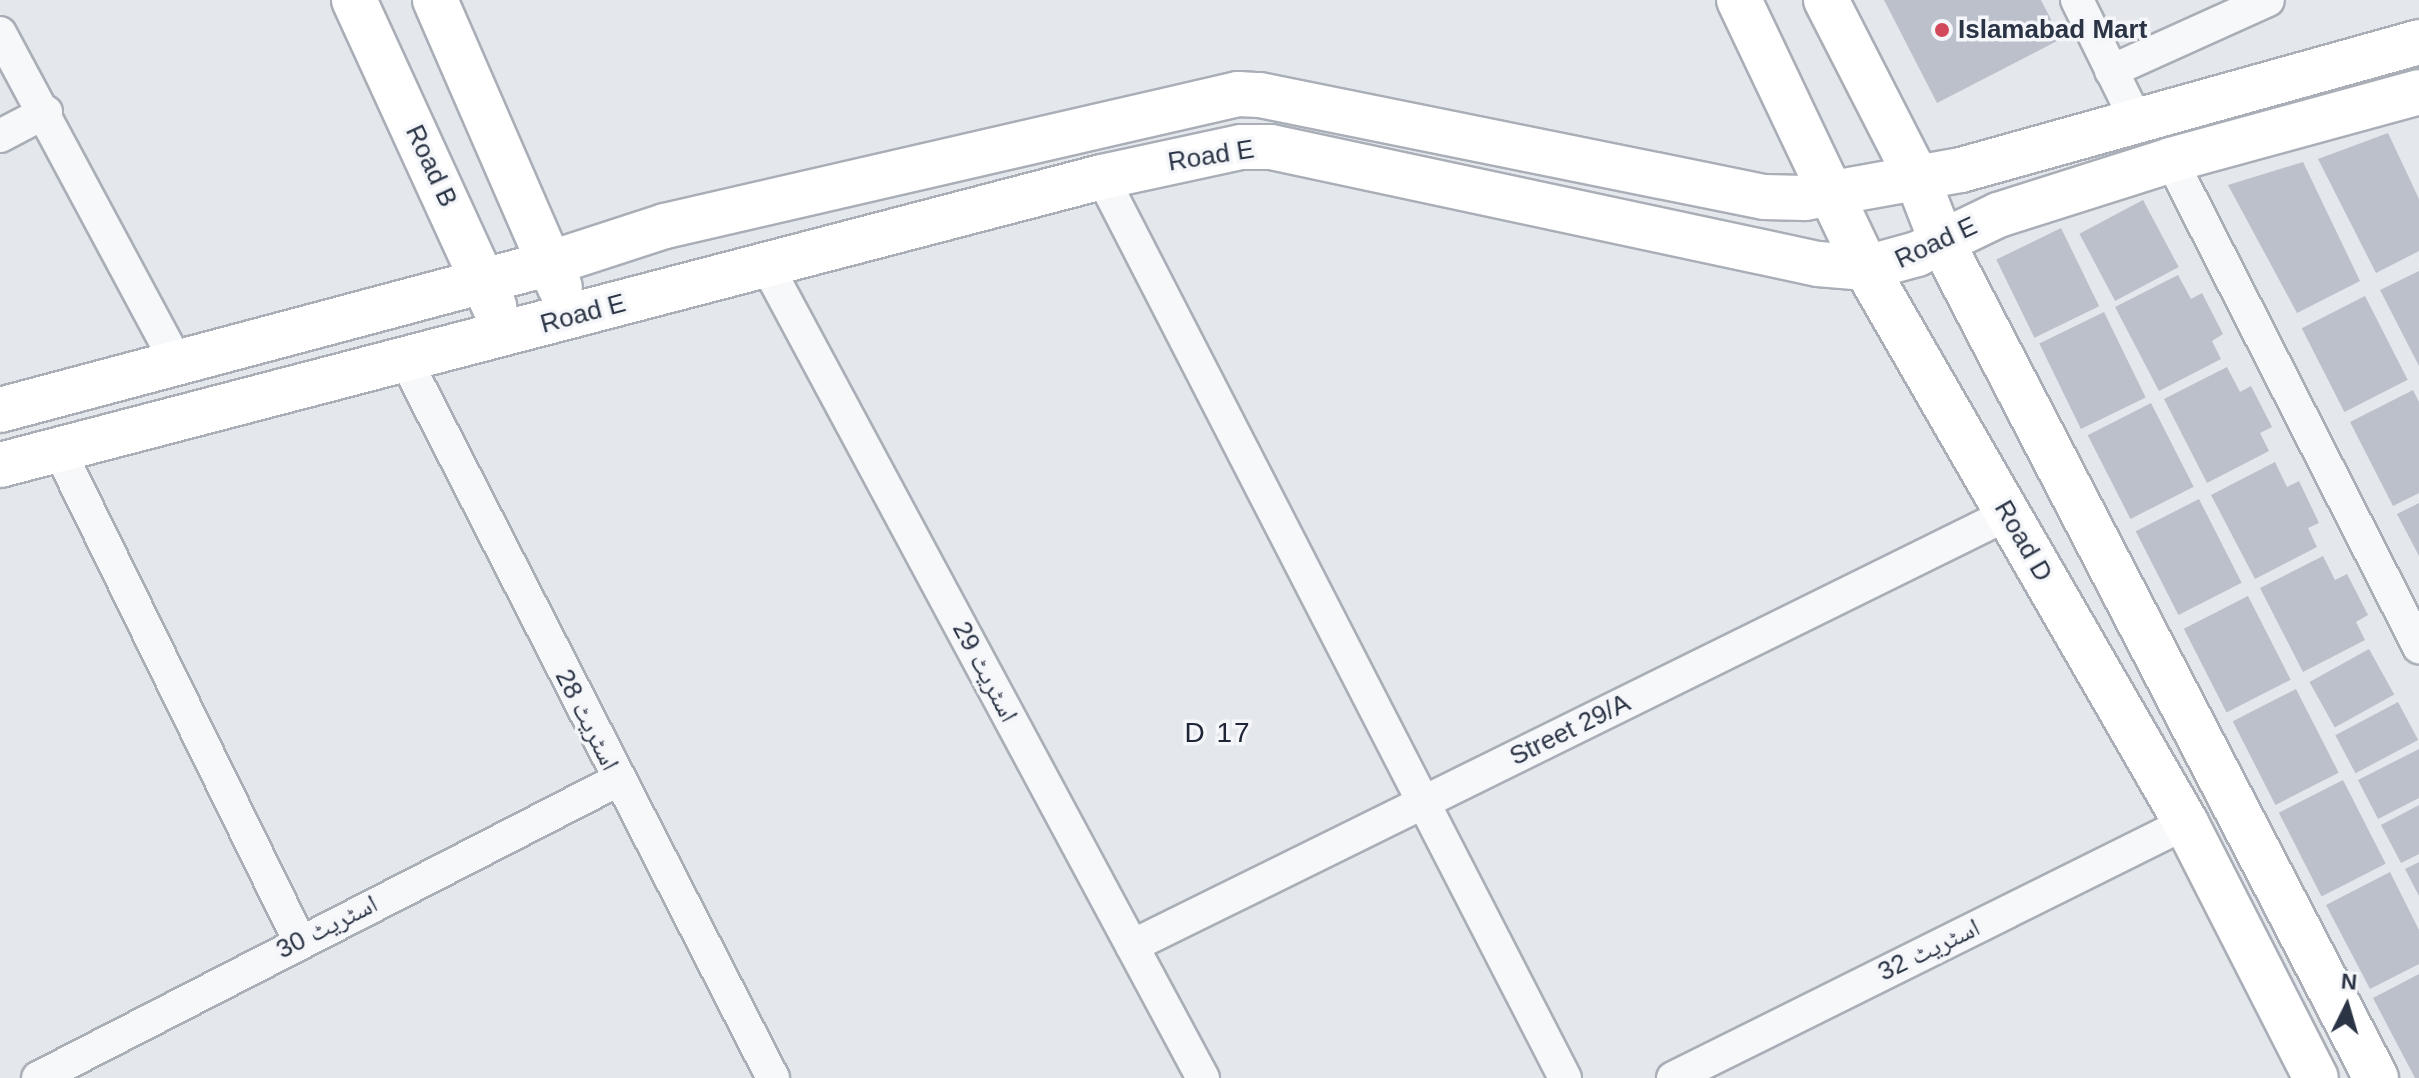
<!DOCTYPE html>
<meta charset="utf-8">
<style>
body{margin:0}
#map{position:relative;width:2419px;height:1078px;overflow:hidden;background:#e4e7ec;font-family:Arial,"Noto Naskh Arabic",sans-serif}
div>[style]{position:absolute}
.building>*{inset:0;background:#bbc0ca;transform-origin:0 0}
.roads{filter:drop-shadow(2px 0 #a9aeb7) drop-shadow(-2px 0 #a9aeb7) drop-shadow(0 2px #a9aeb7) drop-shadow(0 -2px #a9aeb7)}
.street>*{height:32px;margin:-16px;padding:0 16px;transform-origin:16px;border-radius:16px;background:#f7f8fa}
.secondary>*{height:44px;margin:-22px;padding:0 22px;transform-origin:22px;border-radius:22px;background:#fff}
.dots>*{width:22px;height:22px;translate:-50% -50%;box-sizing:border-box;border:4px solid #f4f6f9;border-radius:50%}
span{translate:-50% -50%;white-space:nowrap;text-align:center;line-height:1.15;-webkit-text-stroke:7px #f4f6f9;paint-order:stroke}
.poi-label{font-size:26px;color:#2b3445;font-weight:700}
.left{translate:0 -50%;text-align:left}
.street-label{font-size:26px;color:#2b3445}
.neighbourhood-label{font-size:28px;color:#1d2536;letter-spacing:2px}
.north{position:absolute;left:2307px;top:966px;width:80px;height:80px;-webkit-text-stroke:6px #f4f6f9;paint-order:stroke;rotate:5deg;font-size:22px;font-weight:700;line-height:32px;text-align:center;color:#2b3445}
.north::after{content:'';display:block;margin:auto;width:28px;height:36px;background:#2b3445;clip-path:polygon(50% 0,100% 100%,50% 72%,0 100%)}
</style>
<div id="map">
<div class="building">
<i style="clip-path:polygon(1884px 0,2041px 0,2061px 39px,1937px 103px)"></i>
<i style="clip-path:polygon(2388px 133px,2419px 199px,2419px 251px,2376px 273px,2318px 159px)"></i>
<i style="clip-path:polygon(2303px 162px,2360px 281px,2297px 313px,2228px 185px)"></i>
<i style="left:2143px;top:200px;width:76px;height:72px;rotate:62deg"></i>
<i style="left:2061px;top:228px;width:87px;height:72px;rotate:64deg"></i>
<i style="clip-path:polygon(2419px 271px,2419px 366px,2380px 290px)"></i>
<i style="clip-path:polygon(2178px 275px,2191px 299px,2202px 293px,2223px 334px,2212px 341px,2221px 359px,2159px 391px,2115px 307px)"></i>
<i style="left:2365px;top:296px;width:94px;height:71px;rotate:63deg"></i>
<i style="left:2104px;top:312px;width:95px;height:72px;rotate:64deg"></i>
<i style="clip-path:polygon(2227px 367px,2240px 392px,2251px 386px,2272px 427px,2260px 433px,2269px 451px,2207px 483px,2164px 399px)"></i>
<i style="clip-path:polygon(2413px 390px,2419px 402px,2419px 493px,2393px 506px,2350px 422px)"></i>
<i style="left:2151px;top:403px;width:94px;height:71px;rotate:63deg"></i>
<i style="clip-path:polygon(2275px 462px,2287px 487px,2299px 481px,2319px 523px,2308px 528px,2317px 547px,2255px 579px,2211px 495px)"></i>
<i style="left:2199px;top:499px;width:94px;height:71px;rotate:63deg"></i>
<i style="clip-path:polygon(2419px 503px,2419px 556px,2397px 514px)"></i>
<i style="clip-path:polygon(2323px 556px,2335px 580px,2347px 574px,2368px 615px,2356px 622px,2365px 640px,2303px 672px,2260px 588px)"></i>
<i style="left:2248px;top:596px;width:94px;height:72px;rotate:63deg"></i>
<i style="left:2369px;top:649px;width:52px;height:68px;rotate:61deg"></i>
<i style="left:2296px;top:689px;width:94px;height:71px;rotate:63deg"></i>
<i style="left:2398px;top:702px;width:43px;height:71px;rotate:62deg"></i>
<i style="clip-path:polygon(2419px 749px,2419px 798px,2378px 819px,2358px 780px)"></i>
<i style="left:2343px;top:780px;width:94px;height:72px;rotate:63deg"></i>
<i style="clip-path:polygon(2419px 805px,2419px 854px,2401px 863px,2381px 825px)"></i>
<i style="clip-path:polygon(2419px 862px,2419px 896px,2405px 869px)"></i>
<i style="clip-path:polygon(2390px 872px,2419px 930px,2419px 964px,2370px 989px,2326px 905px)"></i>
<i style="clip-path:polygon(2419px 974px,2419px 1078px,2415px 1078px,2373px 998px)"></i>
</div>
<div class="roads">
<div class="street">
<i style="left:2077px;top:0;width:131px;rotate:63.8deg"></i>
<i style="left:0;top:33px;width:374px;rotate:61.8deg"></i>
<i style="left:2111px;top:71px;width:172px;rotate:-24.3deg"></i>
<i style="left:0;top:136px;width:52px;rotate:-27.6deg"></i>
<i style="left:2171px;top:160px;width:547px;rotate:63.01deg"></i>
<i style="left:1102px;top:177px;width:1013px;rotate:62.8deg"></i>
<i style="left:767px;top:266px;width:922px;rotate:61.77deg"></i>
<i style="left:405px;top:359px;width:808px;rotate:62.9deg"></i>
<i style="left:58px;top:448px;width:548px;rotate:63.9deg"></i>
<i style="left:1132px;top:946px;width:977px;rotate:-26.25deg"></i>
<i style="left:38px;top:1078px;width:652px;rotate:-27.19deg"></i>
<i style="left:1673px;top:1078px;width:573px;rotate:-26.43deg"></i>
</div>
<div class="secondary">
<i style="left:354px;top:0;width:337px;rotate:65.4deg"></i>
<i style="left:435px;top:0;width:313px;rotate:66.5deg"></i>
<i style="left:1739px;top:0;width:297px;rotate:64.6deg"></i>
<i style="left:1866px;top:268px;width:641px;rotate:60.03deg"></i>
<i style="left:2186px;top:823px;width:286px;rotate:63deg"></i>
<i style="left:1826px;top:0;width:200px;rotate:62.9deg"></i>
<i style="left:1917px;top:178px;width:69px;rotate:68.7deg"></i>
<i style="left:1942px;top:242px;width:942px;rotate:62.56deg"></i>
<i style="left:0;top:410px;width:570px;rotate:-14.94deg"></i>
<i style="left:551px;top:263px;width:120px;rotate:-18deg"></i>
<i style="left:665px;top:226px;width:588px;rotate:-12.97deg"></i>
<i style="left:1238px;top:94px;width:22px;rotate:3deg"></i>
<i style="left:1260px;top:95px;width:514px;rotate:11.44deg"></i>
<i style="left:1764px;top:197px;width:41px;rotate:1.4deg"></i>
<i style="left:1805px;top:198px;width:158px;rotate:-10.2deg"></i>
<i style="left:1961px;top:170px;width:476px;rotate:-15.6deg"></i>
<i style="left:0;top:465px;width:1139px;rotate:-14.65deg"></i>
<i style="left:1102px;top:177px;width:142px;rotate:-12.2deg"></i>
<i style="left:1241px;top:147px;width:30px"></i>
<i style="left:1271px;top:147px;width:559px;rotate:12.07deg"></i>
<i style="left:1818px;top:264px;width:48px;rotate:4.8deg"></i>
<i style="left:1866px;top:268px;width:53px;rotate:-15.4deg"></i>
<i style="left:1917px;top:254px;width:90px;rotate:-25.7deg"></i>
<i style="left:1998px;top:215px;width:182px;rotate:-17.6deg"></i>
<i style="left:2171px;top:160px;width:257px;rotate:-15.3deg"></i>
</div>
</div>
<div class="dots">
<i style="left:1942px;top:30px;background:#d1495b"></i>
</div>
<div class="poi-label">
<span class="left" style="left:1958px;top:30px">Islamabad Mart</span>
</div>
<div class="street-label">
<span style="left:1211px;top:156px;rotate:-9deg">Road E</span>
<span style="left:431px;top:166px;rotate:65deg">Road B</span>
<span style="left:1936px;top:243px;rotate:-25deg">Road E</span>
<span style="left:583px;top:314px;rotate:-15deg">Road E</span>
<span style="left:2023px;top:541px;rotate:60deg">Road D</span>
<span style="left:985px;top:672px;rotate:62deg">اسٹریٹ 29</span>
<span style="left:587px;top:720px;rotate:63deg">اسٹریٹ 28</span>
<span style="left:1570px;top:730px;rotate:-26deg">Street 29/A</span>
<span style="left:327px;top:927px;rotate:-27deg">اسٹریٹ 30</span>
<span style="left:1929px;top:950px;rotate:-26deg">اسٹریٹ 32</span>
</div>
<div class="neighbourhood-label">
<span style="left:1218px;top:733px">D 17</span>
</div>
<div class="north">N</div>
</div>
